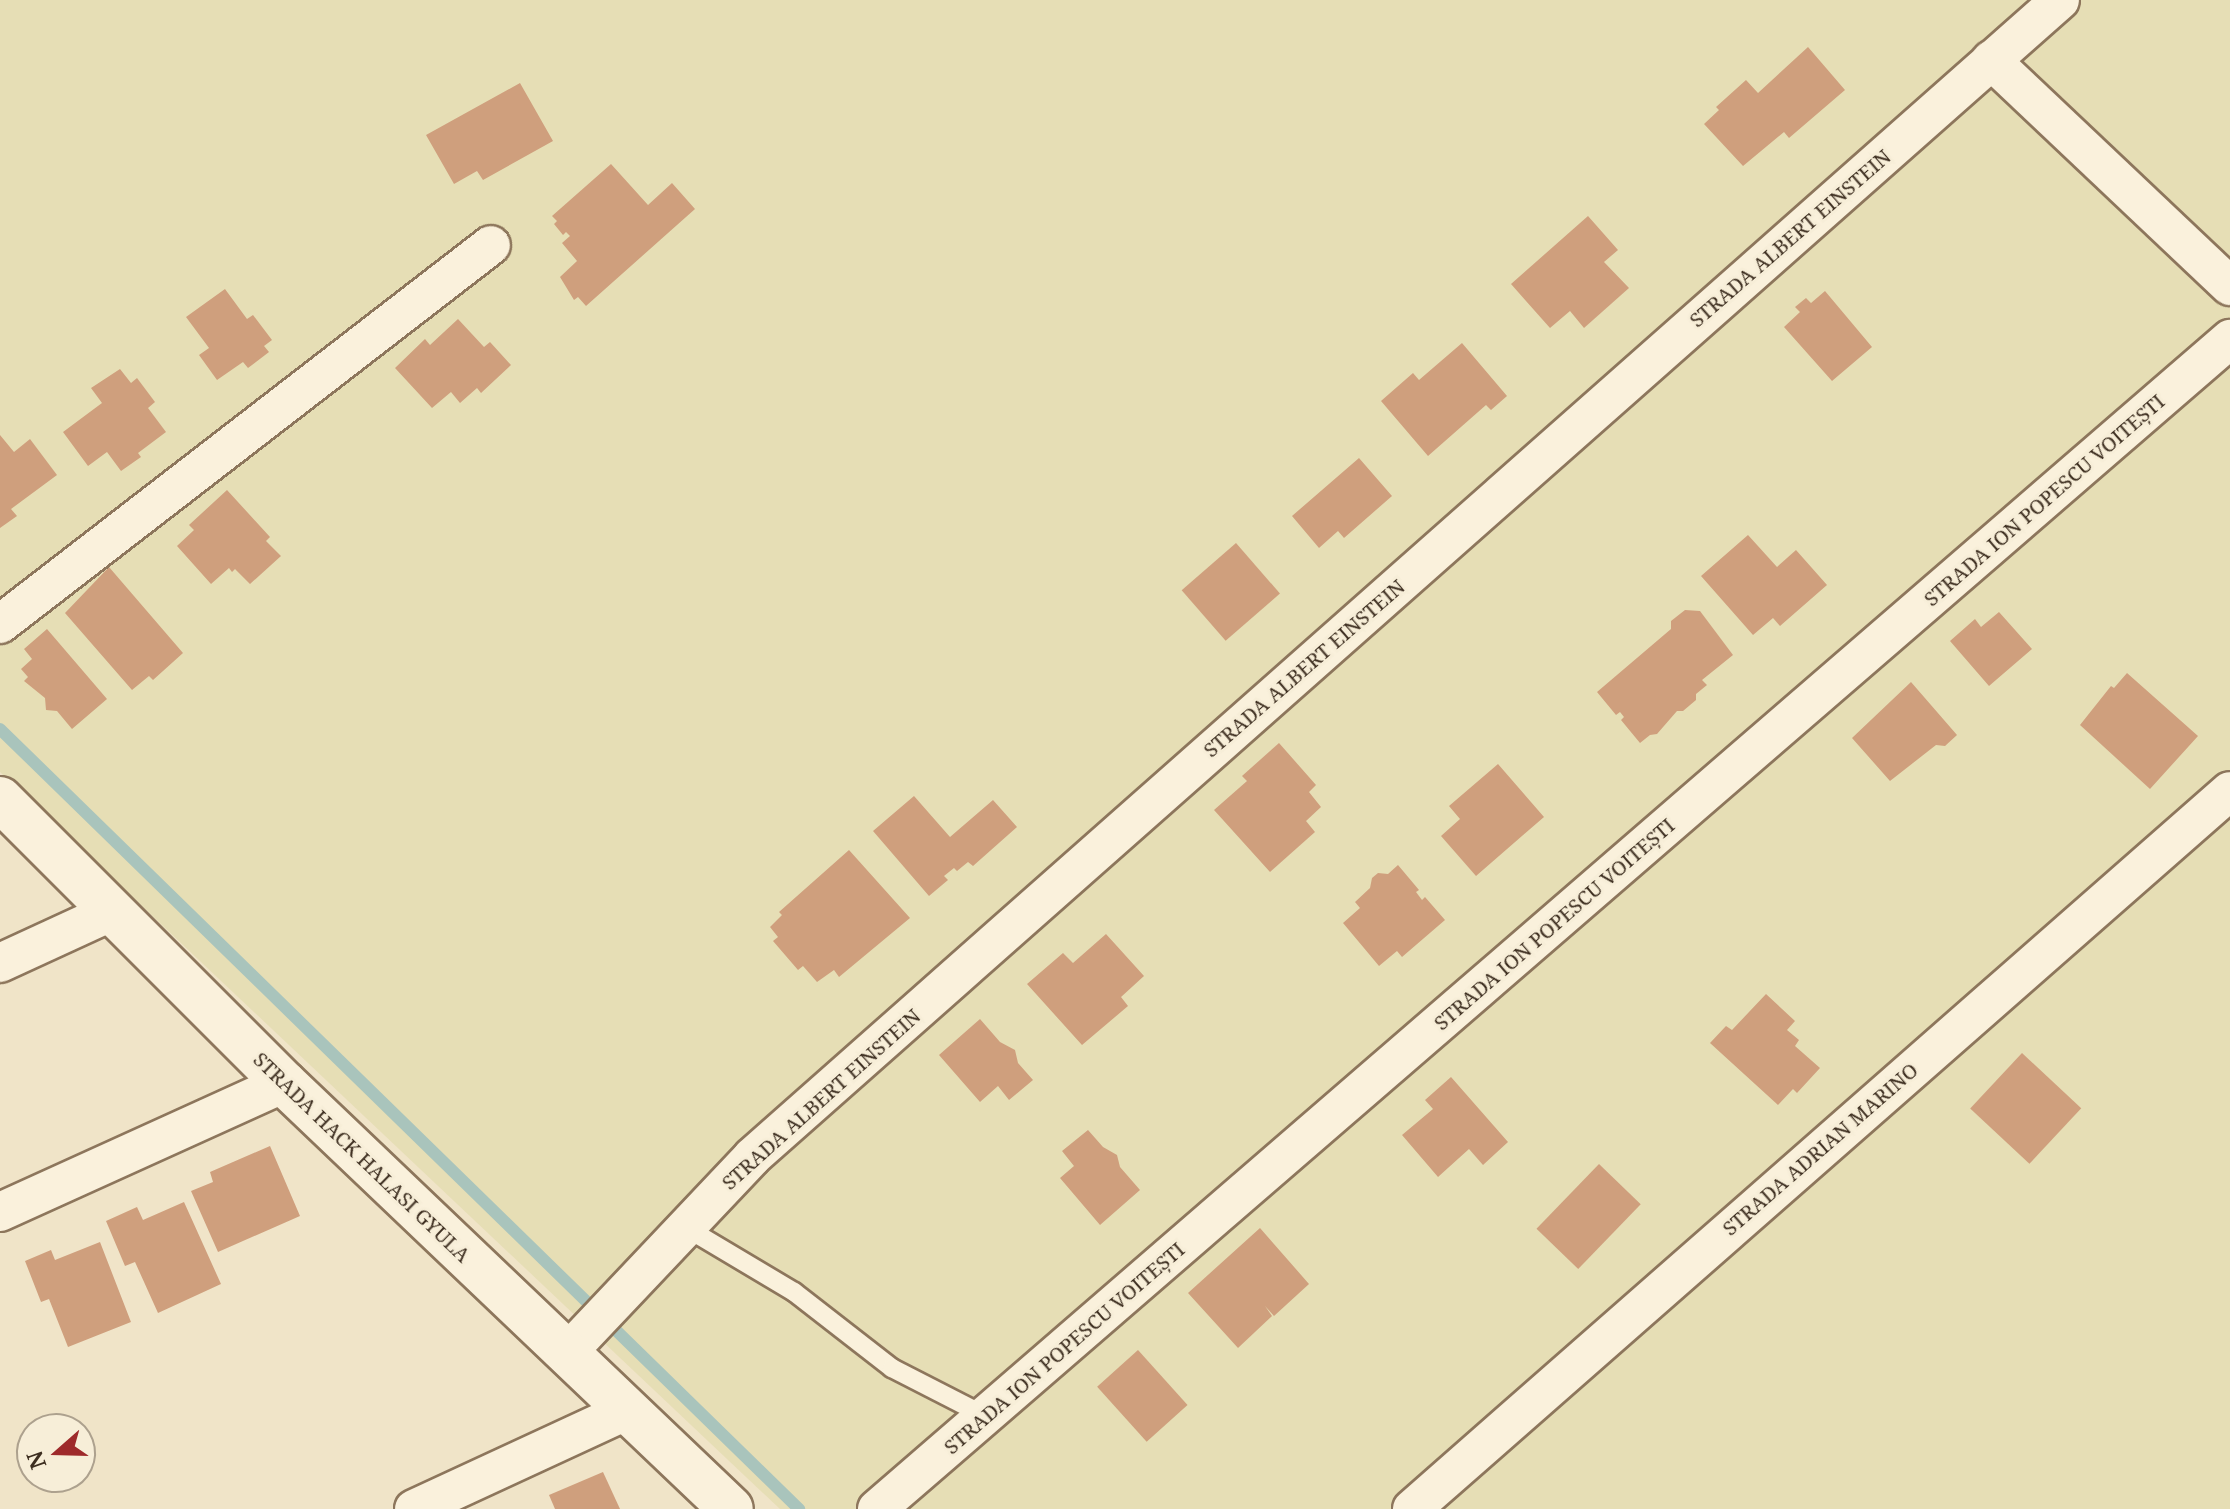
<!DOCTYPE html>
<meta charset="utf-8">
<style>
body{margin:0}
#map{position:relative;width:2230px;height:1509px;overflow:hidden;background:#f0e4c8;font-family:"Noto Serif",serif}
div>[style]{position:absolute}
.farmland>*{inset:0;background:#e6deb5}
.stream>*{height:12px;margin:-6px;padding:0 6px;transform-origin:6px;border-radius:6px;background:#a9c4bc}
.building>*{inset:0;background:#cf9f7d;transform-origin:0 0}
.roads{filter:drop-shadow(2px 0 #8d765c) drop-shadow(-2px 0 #8d765c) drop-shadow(0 2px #8d765c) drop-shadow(0 -2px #8d765c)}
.service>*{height:18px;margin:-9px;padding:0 9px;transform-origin:9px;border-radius:9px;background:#faf1dc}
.minor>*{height:38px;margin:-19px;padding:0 19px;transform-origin:19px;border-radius:19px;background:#faf1dc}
.tertiary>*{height:44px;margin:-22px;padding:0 22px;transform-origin:22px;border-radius:22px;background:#faf1dc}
span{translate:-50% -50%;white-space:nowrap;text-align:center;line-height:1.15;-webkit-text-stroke:6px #f7eed8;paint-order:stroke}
.street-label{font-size:20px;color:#3d2e20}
.north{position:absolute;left:16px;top:1413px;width:80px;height:80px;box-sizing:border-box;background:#f7eed8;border:2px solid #ada18e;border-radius:50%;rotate:250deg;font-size:22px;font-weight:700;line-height:32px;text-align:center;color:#3d2e20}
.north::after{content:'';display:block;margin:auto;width:28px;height:36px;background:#9e2a2b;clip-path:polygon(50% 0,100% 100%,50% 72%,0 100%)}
</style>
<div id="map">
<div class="farmland">
<i style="clip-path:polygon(0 0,2230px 0,2230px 1509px,780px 1509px,0 772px)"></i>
</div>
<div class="stream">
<i style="left:0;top:729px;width:1117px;rotate:44.31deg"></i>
</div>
<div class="building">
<i style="clip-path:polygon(1808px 47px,1845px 90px,1789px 138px,1784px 132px,1743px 166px,1704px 124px,1719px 110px,1716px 107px,1746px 80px,1758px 93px)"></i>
<i style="clip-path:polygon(520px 83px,553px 141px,483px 180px,477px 171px,454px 184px,426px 135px)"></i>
<i style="clip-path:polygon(611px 164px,648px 205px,672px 183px,695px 209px,586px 306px,578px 297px,574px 300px,560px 277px,577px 261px,562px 243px,570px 236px,566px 232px,563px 235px,554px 224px,557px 221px,552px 216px)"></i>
<i style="clip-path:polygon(1588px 216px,1618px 250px,1604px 262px,1629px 288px,1584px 328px,1570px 311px,1550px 328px,1511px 284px)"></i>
<i style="clip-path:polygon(225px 289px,247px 319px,253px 315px,272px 340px,264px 346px,269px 352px,248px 368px,243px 362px,217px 380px,199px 355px,209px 348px,186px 317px)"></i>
<i style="clip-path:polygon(1825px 291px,1872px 347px,1832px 381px,1784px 327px,1800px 312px,1795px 307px,1806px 298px,1811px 303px)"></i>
<i style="clip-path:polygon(458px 319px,484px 347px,490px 342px,511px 365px,481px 393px,477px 388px,460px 403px,451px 392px,432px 408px,395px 368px,425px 339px,430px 345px)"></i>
<i style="clip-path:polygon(1462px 343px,1507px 396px,1491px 410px,1486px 405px,1428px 456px,1381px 401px,1413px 373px,1419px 380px)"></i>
<i style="clip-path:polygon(120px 369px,131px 383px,137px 378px,155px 402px,148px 408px,166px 432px,138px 453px,141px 457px,121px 471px,107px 452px,88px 466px,63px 432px,102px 403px,91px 388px)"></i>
<i style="clip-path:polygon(0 435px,14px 452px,30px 439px,57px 475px,11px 509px,17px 516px,0 528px)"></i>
<i style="clip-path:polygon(1359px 458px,1392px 496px,1344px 538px,1338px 531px,1319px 548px,1292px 516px)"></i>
<i style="clip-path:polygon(227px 490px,270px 537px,266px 541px,281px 556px,250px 584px,235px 569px,232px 572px,229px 568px,211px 584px,177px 546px,194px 530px,189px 525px)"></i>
<i style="clip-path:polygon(1748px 535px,1777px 567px,1796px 550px,1827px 585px,1780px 626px,1773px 618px,1753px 635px,1701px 576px)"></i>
<i style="left:1236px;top:543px;width:67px;height:72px;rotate:49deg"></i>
<i style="clip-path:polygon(109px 567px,183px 653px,153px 680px,149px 676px,132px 690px,65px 613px)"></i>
<i style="clip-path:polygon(1685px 610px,1700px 611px,1733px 655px,1702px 680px,1707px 685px,1696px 694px,1696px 700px,1683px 711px,1677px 711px,1657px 734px,1650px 735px,1640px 743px,1621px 720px,1624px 717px,1620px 712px,1616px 715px,1597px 692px,1671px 629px,1671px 621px)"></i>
<i style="clip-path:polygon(1999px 612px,2032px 649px,1989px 686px,1950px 641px,1975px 619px,1981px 627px)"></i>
<i style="clip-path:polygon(47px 629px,107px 699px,72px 729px,57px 711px,46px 710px,45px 698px,24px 681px,28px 677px,21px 669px,32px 659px,24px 649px)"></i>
<i style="clip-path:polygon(2127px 673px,2198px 736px,2150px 789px,2080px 725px,2111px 686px,2114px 688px)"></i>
<i style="clip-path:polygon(1911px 682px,1957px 735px,1945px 746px,1936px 745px,1890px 781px,1852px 738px)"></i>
<i style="clip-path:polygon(1279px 743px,1316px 785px,1309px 792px,1321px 807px,1306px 821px,1315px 832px,1270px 872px,1214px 810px,1247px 781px,1242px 776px)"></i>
<i style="clip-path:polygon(1498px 764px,1544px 817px,1476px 876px,1441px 836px,1460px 819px,1449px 806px)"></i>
<i style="clip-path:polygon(914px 796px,950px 837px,993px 800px,1017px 827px,973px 866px,968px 862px,957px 871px,954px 868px,944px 876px,948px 880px,929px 896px,873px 831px)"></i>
<i style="clip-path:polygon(849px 850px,910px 918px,839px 977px,834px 970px,817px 982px,803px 966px,798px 970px,773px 941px,778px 937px,770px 927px,782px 915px,779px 912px)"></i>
<i style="clip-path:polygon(1398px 865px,1419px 890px,1416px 892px,1422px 900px,1425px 897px,1445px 920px,1402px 957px,1397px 951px,1379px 966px,1343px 923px,1360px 908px,1355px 902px,1370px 888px,1372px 878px,1378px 873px,1388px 874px)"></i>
<i style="clip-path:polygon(1106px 934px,1144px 976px,1121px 997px,1128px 1006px,1082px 1045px,1027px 984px,1063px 953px,1073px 963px)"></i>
<i style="clip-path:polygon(1766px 994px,1795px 1021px,1787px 1030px,1799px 1040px,1795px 1046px,1820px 1068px,1797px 1093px,1793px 1089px,1778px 1105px,1710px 1043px,1726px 1026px,1732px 1030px)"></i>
<i style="clip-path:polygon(980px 1019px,1000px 1042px,1015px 1050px,1018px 1063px,1033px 1080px,1009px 1100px,998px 1086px,980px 1102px,939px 1055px)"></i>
<i style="left:2022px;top:1053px;width:81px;height:76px;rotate:43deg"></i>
<i style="clip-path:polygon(1451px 1077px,1508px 1142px,1483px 1165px,1469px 1149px,1438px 1177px,1402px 1135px,1433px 1109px,1425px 1100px)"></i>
<i style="clip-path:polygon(1088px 1130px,1103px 1147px,1117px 1155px,1120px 1167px,1140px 1190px,1100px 1225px,1060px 1178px,1074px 1166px,1062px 1151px)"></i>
<i style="clip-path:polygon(270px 1146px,300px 1216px,218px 1252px,191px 1191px,213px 1182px,210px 1172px)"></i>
<i style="left:1599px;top:1164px;width:58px;height:90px;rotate:44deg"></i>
<i style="clip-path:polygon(184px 1202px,221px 1284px,158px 1313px,135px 1262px,125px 1266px,106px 1221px,137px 1207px,143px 1220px)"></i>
<i style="clip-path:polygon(1260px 1228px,1309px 1284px,1274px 1316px,1265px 1306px,1272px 1316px,1238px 1348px,1188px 1293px)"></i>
<i style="clip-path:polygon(100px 1242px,131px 1322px,68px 1347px,49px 1299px,41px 1302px,25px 1261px,51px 1250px,55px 1260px)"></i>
<i style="left:1138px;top:1350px;width:74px;height:55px;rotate:48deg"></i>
<i style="clip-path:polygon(603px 1472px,620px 1509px,555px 1509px,549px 1495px)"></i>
</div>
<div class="roads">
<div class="service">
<i style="left:685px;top:1227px;width:127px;rotate:30.8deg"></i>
<i style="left:794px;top:1292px;width:124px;rotate:37.8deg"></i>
<i style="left:892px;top:1368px;width:106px;rotate:27.1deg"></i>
</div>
<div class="minor">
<i style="left:1991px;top:60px;width:329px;rotate:43.4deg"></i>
<i style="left:0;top:624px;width:620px;rotate:-37.66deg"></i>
<i style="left:0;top:963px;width:122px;rotate:-24.7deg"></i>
<i style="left:0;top:1212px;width:312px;rotate:-24.4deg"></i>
<i style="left:566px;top:1354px;width:271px;rotate:-46.6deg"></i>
<i style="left:752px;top:1157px;width:1746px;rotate:-41.49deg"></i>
<i style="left:414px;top:1509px;width:234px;rotate:-24.8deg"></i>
<i style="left:877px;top:1509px;width:1789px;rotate:-40.85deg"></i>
<i style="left:1412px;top:1509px;width:1088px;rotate:-41.28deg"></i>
</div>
<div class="tertiary">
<i style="left:0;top:799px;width:402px;rotate:45deg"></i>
<i style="left:284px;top:1083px;width:617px;rotate:43.62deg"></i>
</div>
</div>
<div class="street-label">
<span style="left:1790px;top:238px;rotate:-41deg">STRADA ALBERT EINSTEIN</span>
<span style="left:2044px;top:500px;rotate:-41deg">STRADA ION POPESCU VOITEȘTI</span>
<span style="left:1304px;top:668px;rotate:-41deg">STRADA ALBERT EINSTEIN</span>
<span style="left:1554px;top:924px;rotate:-41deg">STRADA ION POPESCU VOITEȘTI</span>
<span style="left:821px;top:1099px;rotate:-42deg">STRADA ALBERT EINSTEIN</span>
<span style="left:1820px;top:1149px;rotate:-41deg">STRADA ADRIAN MARINO</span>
<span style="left:362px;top:1157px;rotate:44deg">STRADA HACK HALASI GYULA</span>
<span style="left:1064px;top:1348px;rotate:-41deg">STRADA ION POPESCU VOITEȘTI</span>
</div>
<div class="north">N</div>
</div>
